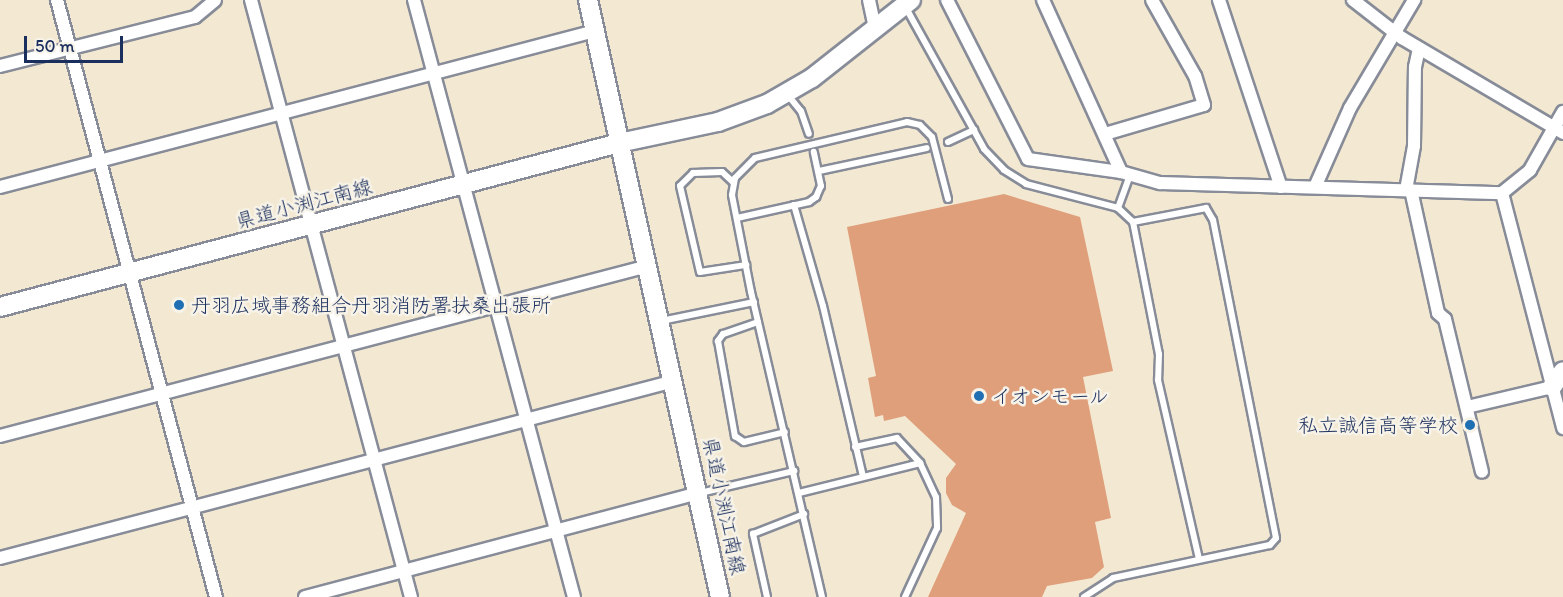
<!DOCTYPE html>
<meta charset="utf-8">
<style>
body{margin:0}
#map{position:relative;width:1563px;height:597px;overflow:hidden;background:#f3e8d1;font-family:Itim,"Klee One",sans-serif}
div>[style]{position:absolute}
.building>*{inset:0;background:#df9f7b}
.roads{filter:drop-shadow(2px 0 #878c98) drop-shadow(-2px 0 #878c98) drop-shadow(0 2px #878c98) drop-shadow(0 -2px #878c98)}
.lane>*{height:6px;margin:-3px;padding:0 3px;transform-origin:3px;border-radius:3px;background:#fff}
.street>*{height:12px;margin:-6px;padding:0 6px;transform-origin:6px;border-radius:6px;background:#fff}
.secondary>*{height:18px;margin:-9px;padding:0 9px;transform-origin:9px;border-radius:9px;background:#fff}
.dots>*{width:16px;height:16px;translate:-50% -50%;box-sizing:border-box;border:3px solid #f7f3e8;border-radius:50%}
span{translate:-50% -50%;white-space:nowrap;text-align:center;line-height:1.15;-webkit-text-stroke:5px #f7f3e8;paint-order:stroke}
.street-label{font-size:20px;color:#1b2f5e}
.poi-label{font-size:20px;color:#1b2f5e}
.left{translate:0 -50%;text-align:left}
.right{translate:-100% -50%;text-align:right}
.scale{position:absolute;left:24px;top:36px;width:99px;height:27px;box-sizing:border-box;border:3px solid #1b2f5e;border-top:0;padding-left:8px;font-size:18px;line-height:21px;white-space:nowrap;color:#1b2f5e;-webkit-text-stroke:4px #f7f3e8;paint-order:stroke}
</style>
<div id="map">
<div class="building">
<i style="clip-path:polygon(1004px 194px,1080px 217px,1113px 371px,1083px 377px,1111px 518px,1095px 522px,1104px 567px,1092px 578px,1047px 586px,1042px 597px,928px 597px,966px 513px,952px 505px,946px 493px,946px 478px,956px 464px,905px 416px,884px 421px,883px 415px,875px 417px,868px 378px,876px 376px,847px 227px)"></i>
</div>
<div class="roads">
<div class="lane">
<i style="left:906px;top:8px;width:161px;rotate:61deg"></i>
<i style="left:984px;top:149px;width:29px;rotate:46deg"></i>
<i style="left:1004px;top:170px;width:26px;rotate:32deg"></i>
<i style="left:1026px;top:184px;width:95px;rotate:14.6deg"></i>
<i style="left:1118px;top:208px;width:21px;rotate:43deg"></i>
<i style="left:1133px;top:222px;width:135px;rotate:78.9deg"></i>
<i style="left:1159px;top:354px;width:26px;rotate:92deg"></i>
<i style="left:1158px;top:380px;width:184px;rotate:77.1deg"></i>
<i style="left:787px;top:94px;width:22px;rotate:51deg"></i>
<i style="left:801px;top:111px;width:24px;rotate:71deg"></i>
<i style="left:948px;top:142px;width:29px;rotate:-25deg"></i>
<i style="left:819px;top:171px;width:110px;rotate:-12deg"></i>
<i style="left:734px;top:183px;width:16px;rotate:-137deg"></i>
<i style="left:722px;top:172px;width:29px;rotate:178deg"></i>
<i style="left:693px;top:173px;width:18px;rotate:135deg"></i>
<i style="left:680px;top:186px;width:88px;rotate:76.9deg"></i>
<i style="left:700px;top:272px;width:47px;rotate:-8.7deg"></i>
<i style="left:794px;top:205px;width:105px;rotate:74deg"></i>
<i style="left:823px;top:306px;width:175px;rotate:76.8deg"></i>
<i style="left:1118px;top:208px;width:35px;rotate:-70deg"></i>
<i style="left:737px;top:218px;width:74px;rotate:-12.5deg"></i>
<i style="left:809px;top:202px;width:9px;rotate:-36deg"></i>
<i style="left:816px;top:197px;width:12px;rotate:-66deg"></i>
<i style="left:821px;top:186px;width:35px;rotate:-102deg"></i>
<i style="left:661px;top:321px;width:95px;rotate:-11.5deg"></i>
<i style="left:758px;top:322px;width:37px;rotate:161deg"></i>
<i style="left:723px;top:334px;width:9px;rotate:126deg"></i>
<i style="left:718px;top:341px;width:97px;rotate:79.9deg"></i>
<i style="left:735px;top:436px;width:11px;rotate:34deg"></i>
<i style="left:744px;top:442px;width:42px;rotate:-13.7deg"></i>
<i style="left:855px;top:447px;width:43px;rotate:-12.1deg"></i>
<i style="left:897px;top:438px;width:34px;rotate:47deg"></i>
<i style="left:920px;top:463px;width:38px;rotate:65deg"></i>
<i style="left:936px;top:497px;width:31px;rotate:88deg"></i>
<i style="left:937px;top:528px;width:76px;rotate:114.9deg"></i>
<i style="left:700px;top:493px;width:97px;rotate:-13.2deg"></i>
<i style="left:799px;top:493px;width:125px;rotate:-13.9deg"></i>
<i style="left:767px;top:597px;width:65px;rotate:-102.5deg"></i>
<i style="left:753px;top:534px;width:55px;rotate:-21.4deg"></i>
<i style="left:822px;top:597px;width:313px;rotate:-103.1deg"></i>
<i style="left:751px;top:292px;width:99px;rotate:-101.1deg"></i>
<i style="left:732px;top:195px;width:17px;rotate:-80deg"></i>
<i style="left:735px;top:178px;width:28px;rotate:-45deg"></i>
<i style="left:755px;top:158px;width:156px;rotate:-13.3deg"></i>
<i style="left:907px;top:122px;width:13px;rotate:13deg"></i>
<i style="left:920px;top:125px;width:17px;rotate:45deg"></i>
<i style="left:932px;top:137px;width:64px;rotate:75.5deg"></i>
<i style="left:1084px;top:597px;width:35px;rotate:-33deg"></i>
<i style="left:1113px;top:578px;width:160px;rotate:-11.9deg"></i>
<i style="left:1270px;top:545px;width:9px;rotate:-49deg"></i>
<i style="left:1276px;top:538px;width:324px;rotate:-101.2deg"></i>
<i style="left:1213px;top:220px;width:14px;rotate:-120deg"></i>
<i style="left:1206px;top:208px;width:74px;rotate:169.1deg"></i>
</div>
<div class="street">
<i style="left:57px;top:0;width:618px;rotate:75.09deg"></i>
<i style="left:251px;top:0;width:618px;rotate:75deg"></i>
<i style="left:414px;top:0;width:618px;rotate:75deg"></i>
<i style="left:869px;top:0;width:29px;rotate:78deg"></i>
<i style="left:947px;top:0;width:178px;rotate:63deg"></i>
<i style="left:1028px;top:159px;width:94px;rotate:8deg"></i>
<i style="left:1121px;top:172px;width:41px;rotate:15.8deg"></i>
<i style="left:1160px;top:183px;width:342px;rotate:1.7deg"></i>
<i style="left:1502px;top:193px;width:36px;rotate:-39deg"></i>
<i style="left:1530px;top:170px;width:67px;rotate:-60.4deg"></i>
<i style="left:1043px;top:0;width:189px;rotate:65.6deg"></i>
<i style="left:1219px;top:0;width:197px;rotate:71.7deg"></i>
<i style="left:1353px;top:0;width:62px;rotate:37.8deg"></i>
<i style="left:1402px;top:38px;width:187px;rotate:30.5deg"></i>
<i style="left:0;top:66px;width:201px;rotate:-14.1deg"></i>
<i style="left:195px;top:17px;width:26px;rotate:-40deg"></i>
<i style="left:1105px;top:134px;width:103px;rotate:-16.3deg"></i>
<i style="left:1204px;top:105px;width:30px;rotate:-107deg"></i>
<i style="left:1195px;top:76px;width:87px;rotate:-119.5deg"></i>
<i style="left:0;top:187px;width:615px;rotate:-14.69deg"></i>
<i style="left:1315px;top:187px;width:86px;rotate:-66.1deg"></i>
<i style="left:1350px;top:108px;width:126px;rotate:-59.3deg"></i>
<i style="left:1406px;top:190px;width:45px;rotate:-79.7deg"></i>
<i style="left:1414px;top:146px;width:79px;rotate:-89.3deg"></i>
<i style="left:1415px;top:67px;width:19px;rotate:-78deg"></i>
<i style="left:1411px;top:190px;width:126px;rotate:77.6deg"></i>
<i style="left:1438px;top:313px;width:9px;rotate:41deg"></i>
<i style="left:1445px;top:319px;width:157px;rotate:76.4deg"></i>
<i style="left:1502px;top:193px;width:243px;rotate:75.4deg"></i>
<i style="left:1467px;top:407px;width:87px;rotate:-13.2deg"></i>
<i style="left:0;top:436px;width:670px;rotate:-14.7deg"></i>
<i style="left:0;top:558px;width:697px;rotate:-14.71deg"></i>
<i style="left:305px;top:597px;width:407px;rotate:-14.8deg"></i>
</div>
<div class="secondary">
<i style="left:588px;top:0;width:611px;rotate:77.53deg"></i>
<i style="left:0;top:307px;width:640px;rotate:-14.84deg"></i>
<i style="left:619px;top:143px;width:101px;rotate:-12deg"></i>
<i style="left:718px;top:122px;width:52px;rotate:-20.2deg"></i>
<i style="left:767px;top:104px;width:52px;rotate:-30deg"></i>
<i style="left:812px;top:78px;width:126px;rotate:-38.2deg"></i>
<i style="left:1552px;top:387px;width:19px;rotate:-55deg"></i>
</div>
</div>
<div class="dots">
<i style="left:179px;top:305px;background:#1f6fb2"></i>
<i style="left:979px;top:396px;background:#1f6fb2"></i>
<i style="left:1470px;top:425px;background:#1f6fb2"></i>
</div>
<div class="street-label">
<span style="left:304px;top:204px;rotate:-15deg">県道小渕江南線</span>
<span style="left:724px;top:506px;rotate:78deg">県道小渕江南線</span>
</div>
<div class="poi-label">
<span class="left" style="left:191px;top:305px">丹羽広域事務組合丹羽消防署扶桑出張所</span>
<span class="left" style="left:991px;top:396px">イオンモール</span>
<span class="right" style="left:1458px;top:425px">私立誠信高等学校</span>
</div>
<div class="scale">50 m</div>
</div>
